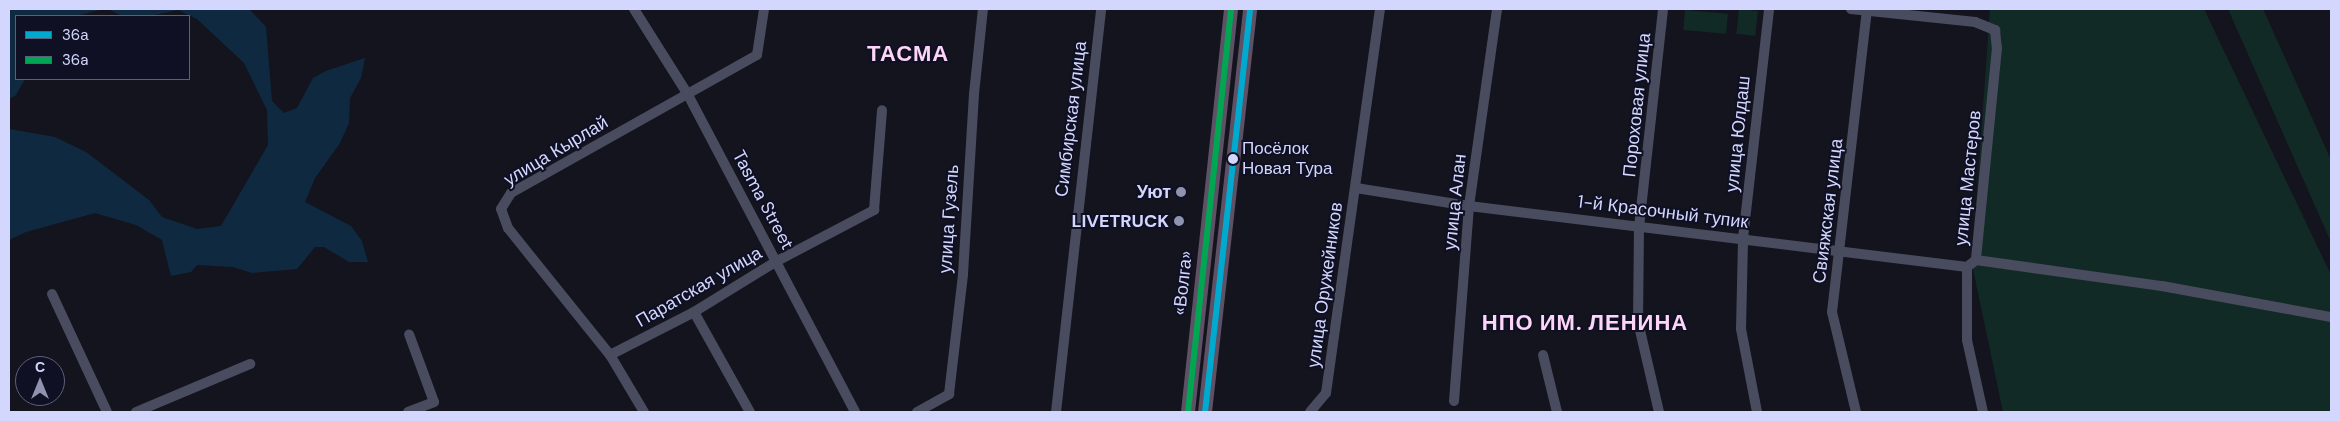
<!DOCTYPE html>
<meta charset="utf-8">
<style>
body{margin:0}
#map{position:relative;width:2340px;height:421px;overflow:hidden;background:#14141e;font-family:"DM Sans",sans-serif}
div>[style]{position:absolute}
.green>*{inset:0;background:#122a25;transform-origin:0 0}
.water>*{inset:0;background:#0f2a40}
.minor>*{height:10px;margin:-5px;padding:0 5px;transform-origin:5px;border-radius:5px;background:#494c5f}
.highway>*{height:14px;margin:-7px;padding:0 7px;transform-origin:7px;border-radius:7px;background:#5e5065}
.bus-1>*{height:6px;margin:-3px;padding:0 3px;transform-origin:3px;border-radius:3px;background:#00a9ce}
.bus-2>*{height:6px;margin:-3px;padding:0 3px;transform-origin:3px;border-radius:3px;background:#00a651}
.dots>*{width:14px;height:14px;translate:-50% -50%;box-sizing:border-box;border:2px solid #0f1023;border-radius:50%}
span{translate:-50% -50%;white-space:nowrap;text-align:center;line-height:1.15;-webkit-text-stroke:4px #0f1023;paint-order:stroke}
.bus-label{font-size:17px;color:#d3d7fd}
.left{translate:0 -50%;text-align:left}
.street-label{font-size:18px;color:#d3d7fd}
.poi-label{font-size:18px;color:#d3d7fd;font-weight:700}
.right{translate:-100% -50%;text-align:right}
.district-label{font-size:22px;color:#fdd5f7;font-weight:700;letter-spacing:1px}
.frame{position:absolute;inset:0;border:10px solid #d3d7fd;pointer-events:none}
.legend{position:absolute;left:15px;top:15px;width:175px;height:65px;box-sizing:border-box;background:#0f1023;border:1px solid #5d607a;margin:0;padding:6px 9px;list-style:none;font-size:15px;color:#d3d7fd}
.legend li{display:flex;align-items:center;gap:10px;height:25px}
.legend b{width:25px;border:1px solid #5d607a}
.north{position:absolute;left:15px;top:356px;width:50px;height:50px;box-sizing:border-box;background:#0f1023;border:1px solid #5d607a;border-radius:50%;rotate:0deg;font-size:14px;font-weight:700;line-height:20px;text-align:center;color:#d3d7fd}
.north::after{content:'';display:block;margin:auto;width:18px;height:22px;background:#9093af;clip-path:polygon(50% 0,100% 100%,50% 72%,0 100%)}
</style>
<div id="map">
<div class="green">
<i style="left:1739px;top:9px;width:19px;height:25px;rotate:6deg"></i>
<i style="clip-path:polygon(1990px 9px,2204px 9px,2331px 275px,2331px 412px,2003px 412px,1972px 264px)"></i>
<i style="clip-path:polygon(2228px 9px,2263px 9px,2331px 160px,2331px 242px)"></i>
<i style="left:1685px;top:10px;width:43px;height:20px;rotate:5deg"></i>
</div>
<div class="water">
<i style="clip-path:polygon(9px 9px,103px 9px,76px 16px,16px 16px,16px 79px,25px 79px,16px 95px,9px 99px)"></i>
<i style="clip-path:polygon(108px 9px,249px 9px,266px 27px,272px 101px,284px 113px,297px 108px,313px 78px,326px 71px,365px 58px,361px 78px,350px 98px,349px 123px,340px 143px,315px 178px,305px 202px,351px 226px,362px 241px,368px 262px,349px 262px,324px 247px,315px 247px,297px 269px,252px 273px,233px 267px,197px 265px,191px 272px,171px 276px,162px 240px,136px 225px,95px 213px,26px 232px,9px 240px,9px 129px,55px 137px,86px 152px,149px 200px,162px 217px,197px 229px,221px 226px,268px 145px,267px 110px,244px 63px,197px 19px,178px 10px,150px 16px,122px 16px)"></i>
</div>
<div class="minor">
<i style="left:634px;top:9px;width:99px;rotate:57.8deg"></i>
<i style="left:687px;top:93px;width:361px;rotate:62.2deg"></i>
<i style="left:1851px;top:9px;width:125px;rotate:6deg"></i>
<i style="left:1975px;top:22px;width:22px;rotate:22deg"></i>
<i style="left:1995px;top:30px;width:18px;rotate:84deg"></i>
<i style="left:1997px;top:48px;width:213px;rotate:95.7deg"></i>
<i style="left:1976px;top:260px;width:11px;rotate:142deg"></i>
<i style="left:1967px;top:267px;width:73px;rotate:90deg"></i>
<i style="left:1967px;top:340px;width:74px;rotate:77.5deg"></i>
<i style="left:1356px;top:188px;width:114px;rotate:9.1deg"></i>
<i style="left:1469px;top:206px;width:502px;rotate:6.98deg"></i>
<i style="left:1976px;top:260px;width:188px;rotate:8deg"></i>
<i style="left:2162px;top:286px;width:172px;rotate:10.4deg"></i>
<i style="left:52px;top:294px;width:130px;rotate:65deg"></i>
<i style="left:694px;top:312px;width:115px;rotate:60.8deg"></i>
<i style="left:610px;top:355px;width:94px;rotate:-27.1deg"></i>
<i style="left:694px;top:312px;width:97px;rotate:-31.6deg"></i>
<i style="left:777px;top:261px;width:110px;rotate:-27.7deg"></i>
<i style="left:874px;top:210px;width:100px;rotate:-85.4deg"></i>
<i style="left:1543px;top:355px;width:59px;rotate:76.2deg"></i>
<i style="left:1454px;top:401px;width:196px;rotate:-85.6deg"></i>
<i style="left:1469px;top:206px;width:199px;rotate:-81.9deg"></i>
<i style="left:136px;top:412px;width:124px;rotate:-22.8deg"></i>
<i style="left:408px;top:412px;width:28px;rotate:-21deg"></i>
<i style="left:434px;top:402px;width:72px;rotate:-110.2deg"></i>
<i style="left:644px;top:412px;width:66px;rotate:-120.8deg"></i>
<i style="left:610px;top:355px;width:163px;rotate:-128.8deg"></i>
<i style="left:508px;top:228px;width:20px;rotate:-110deg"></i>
<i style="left:501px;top:209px;width:19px;rotate:-58deg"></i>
<i style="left:511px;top:193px;width:282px;rotate:-29.3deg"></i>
<i style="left:757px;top:55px;width:47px;rotate:-81.3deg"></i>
<i style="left:917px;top:412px;width:37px;rotate:-29deg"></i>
<i style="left:949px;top:394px;width:121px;rotate:-83.3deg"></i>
<i style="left:963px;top:274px;width:180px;rotate:-86.5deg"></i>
<i style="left:974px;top:94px;width:85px;rotate:-84deg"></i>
<i style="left:1056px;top:412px;width:406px;rotate:-83.6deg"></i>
<i style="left:1310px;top:412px;width:25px;rotate:-50deg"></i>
<i style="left:1326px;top:393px;width:388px;rotate:-82deg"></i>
<i style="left:1659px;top:412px;width:92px;rotate:-103.1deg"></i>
<i style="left:1638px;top:322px;width:95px;rotate:-89.4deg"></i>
<i style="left:1639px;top:227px;width:219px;rotate:-83.7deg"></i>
<i style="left:1757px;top:412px;width:85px;rotate:-100.9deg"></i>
<i style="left:1741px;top:329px;width:91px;rotate:-88.7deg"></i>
<i style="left:1743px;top:238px;width:230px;rotate:-83.5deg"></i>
<i style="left:1856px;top:412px;width:103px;rotate:-103.5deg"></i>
<i style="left:1832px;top:312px;width:303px;rotate:-83.4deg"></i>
</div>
<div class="highway">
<i style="left:1188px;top:412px;width:405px;rotate:-83.9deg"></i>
<i style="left:1205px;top:412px;width:406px;rotate:-83.6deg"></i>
</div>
<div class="bus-1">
<i style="left:1205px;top:412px;width:406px;rotate:-83.6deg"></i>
</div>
<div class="bus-2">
<i style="left:1188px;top:412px;width:405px;rotate:-83.9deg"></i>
</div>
<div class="dots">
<i style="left:1233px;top:159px;background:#d3d7fd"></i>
<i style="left:1181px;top:192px;background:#9093af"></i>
<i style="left:1179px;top:221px;background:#9093af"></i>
</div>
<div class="bus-label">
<span class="left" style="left:1242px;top:159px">Посёлок<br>Новая Тура</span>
</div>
<div class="street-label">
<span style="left:1637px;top:105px;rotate:-84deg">Пороховая улица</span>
<span style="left:1071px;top:119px;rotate:-83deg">Симбирская улица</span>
<span style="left:1738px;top:134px;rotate:-84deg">улица Юлдаш</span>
<span style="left:556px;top:151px;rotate:-31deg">улица Кырлай</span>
<span style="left:1968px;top:178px;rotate:-84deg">улица Мастеров</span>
<span style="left:763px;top:200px;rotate:62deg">Tasma Street</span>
<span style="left:1455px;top:202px;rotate:-84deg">улица Алан</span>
<span style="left:1828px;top:211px;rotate:-83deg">Свияжская улица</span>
<span style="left:1663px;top:212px;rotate:7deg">1-й Красочный тупик</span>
<span style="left:949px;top:219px;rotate:-86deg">улица Гузель</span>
<span style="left:1183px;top:283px;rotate:-84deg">«Волга»</span>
<span style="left:1325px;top:285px;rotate:-82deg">улица Оружейников</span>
<span style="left:699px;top:287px;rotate:-30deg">Паратская улица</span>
</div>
<div class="poi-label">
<span class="right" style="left:1171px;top:192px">Уют</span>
<span class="right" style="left:1169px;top:221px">LIVETRUCK</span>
</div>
<div class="district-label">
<span style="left:908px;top:54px">ТАСМА</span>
<span style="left:1585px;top:323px">НПО ИМ. ЛЕНИНА</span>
</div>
<div class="frame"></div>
<ul class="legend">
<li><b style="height:6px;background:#00a9ce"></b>36а</li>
<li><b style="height:6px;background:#00a651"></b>36a</li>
</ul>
<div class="north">С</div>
</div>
